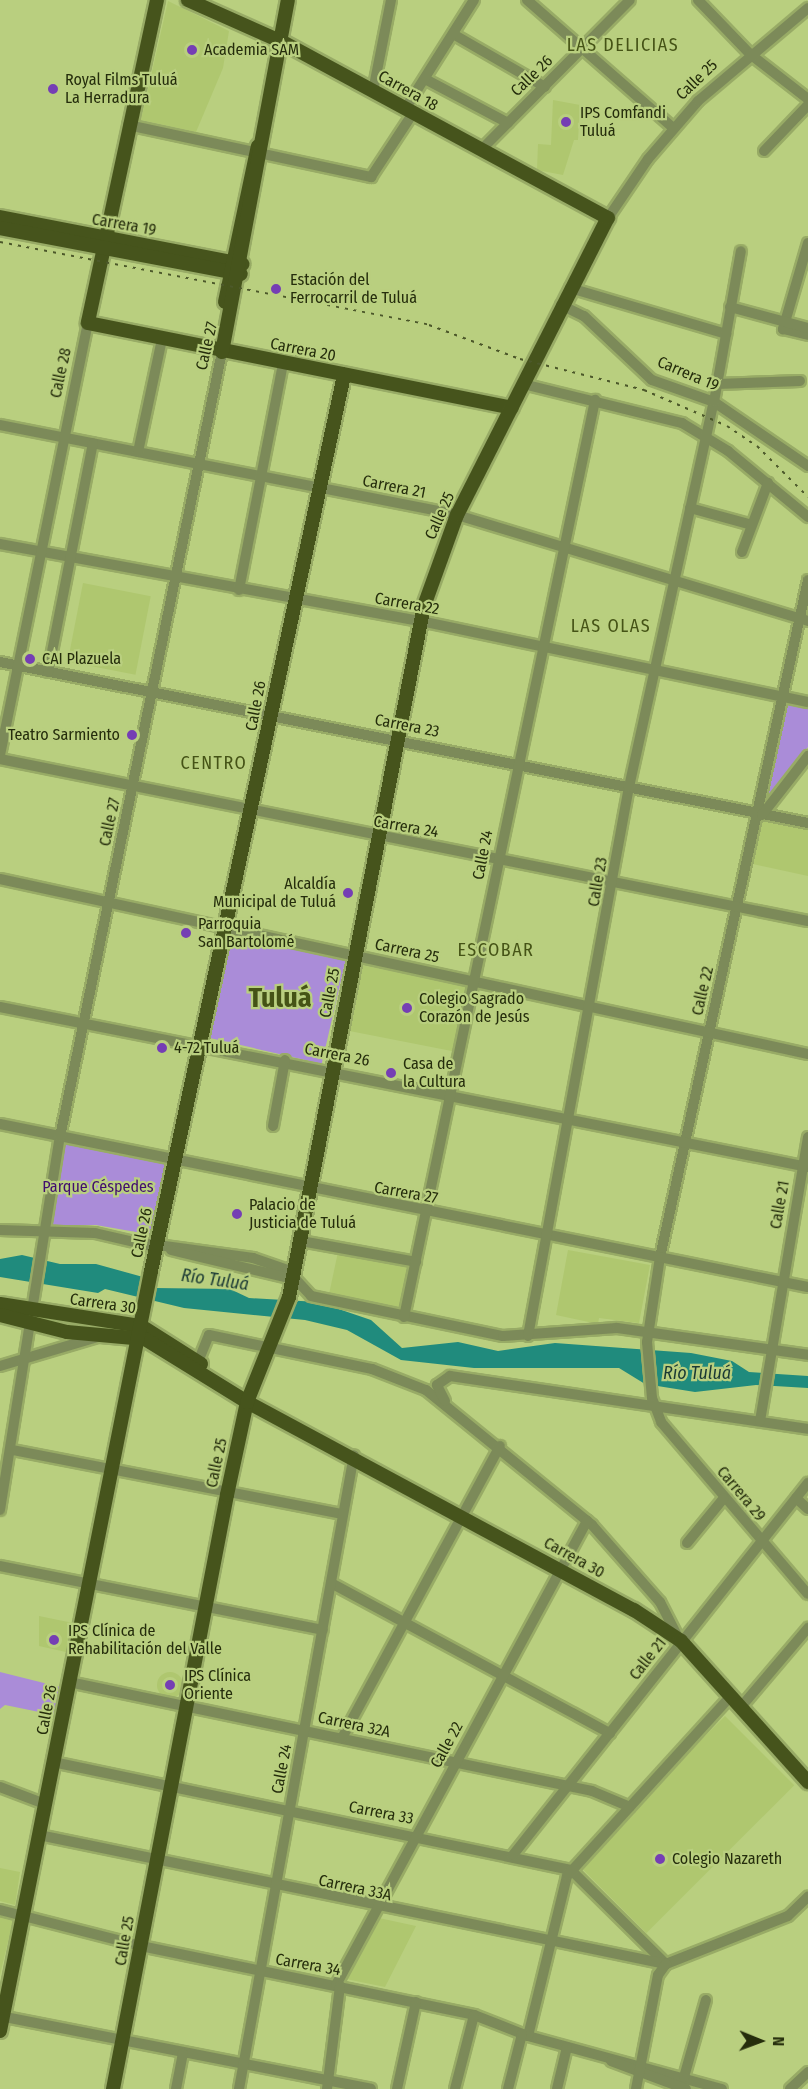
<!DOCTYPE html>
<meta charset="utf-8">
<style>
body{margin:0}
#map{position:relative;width:808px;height:2089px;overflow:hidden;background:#b9cf7f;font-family:"Fira Sans Condensed",sans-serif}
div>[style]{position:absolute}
.built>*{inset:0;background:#afc76f;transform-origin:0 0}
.round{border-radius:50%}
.green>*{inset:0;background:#aa8cd8;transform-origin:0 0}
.water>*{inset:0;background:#208b7d}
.roads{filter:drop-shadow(2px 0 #98ab66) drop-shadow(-2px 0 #98ab66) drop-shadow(0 2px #98ab66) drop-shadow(0 -2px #98ab66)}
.minor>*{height:10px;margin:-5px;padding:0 5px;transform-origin:5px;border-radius:5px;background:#7c8a59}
.major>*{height:14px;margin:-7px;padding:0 7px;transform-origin:7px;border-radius:7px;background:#46541c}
.rail>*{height:2px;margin-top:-1px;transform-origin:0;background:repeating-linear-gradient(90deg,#4c582a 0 3px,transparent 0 9px)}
.dots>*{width:16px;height:16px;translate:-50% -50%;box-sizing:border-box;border:3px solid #b9cf7f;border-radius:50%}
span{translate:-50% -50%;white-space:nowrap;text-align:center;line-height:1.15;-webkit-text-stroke:4.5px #b9cf7f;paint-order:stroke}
.poi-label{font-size:16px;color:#252d0c}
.left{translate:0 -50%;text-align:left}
.right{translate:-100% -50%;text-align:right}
.street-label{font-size:16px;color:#252d0c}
.park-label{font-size:16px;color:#410d6f}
.neighbourhood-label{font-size:18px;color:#455316;letter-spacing:1.5px}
.water-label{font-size:18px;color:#1a3934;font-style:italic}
.town-label{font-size:28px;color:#455316;font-weight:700}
.north{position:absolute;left:730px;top:2011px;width:60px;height:60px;-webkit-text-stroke:4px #b9cf7f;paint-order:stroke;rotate:91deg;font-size:16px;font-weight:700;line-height:24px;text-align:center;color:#252d0c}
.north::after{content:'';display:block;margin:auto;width:21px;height:27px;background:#252d0c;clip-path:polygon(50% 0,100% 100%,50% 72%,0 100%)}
</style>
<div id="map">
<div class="built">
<i style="clip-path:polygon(168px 1px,229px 31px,223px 68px,196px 132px,141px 120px)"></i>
<i style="clip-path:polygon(553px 100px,580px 105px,578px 140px,574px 140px,563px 175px,537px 170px,538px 144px,551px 145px)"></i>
<i style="left:83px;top:583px;width:69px;height:80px;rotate:11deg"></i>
<i style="clip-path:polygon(762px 821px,808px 829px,808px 876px,753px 864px)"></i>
<i style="left:361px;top:965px;width:108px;height:67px;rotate:11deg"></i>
<i style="clip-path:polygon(568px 1250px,650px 1265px,639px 1323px,599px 1318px,598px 1324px,556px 1315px)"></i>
<i style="left:338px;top:1252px;width:74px;height:46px;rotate:12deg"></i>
<i style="clip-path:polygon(39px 1616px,73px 1623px,66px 1652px,39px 1646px)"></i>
<i class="round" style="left:157px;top:1672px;width:26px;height:26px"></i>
<i style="left:725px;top:1716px;width:98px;height:209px;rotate:45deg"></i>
<i style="clip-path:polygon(0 1868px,20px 1872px,15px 1905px,0 1901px)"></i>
<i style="clip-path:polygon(0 1915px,13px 1920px,0 1975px)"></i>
<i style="clip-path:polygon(379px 1918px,416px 1926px,385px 1987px,346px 1979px)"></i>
</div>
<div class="green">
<i style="clip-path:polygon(788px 702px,808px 706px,808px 747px,765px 805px)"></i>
<i style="left:231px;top:932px;width:118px;height:108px;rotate:13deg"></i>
<i style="clip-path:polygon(65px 1141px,169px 1165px,153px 1235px,96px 1225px,48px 1226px)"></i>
<i style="clip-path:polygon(0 1672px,60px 1687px,54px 1715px,5px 1705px,0 1709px)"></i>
</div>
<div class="water">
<i style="clip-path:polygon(22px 1255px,60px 1264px,96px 1264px,143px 1277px,155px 1288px,230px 1289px,249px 1298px,318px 1302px,371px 1320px,402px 1348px,458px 1342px,498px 1351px,555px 1343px,691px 1353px,732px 1361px,749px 1372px,808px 1376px,808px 1388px,756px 1385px,695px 1392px,645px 1384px,619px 1368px,474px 1368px,401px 1360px,347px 1330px,305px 1320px,184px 1308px,105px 1289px,98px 1293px,0 1277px,0 1259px)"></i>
</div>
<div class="roads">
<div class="minor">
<i style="left:527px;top:0;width:194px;rotate:41.2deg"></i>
<i style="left:698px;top:0;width:75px;rotate:46.1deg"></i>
<i style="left:750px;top:54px;width:73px;rotate:37.8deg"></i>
<i style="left:453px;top:34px;width:106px;rotate:29.9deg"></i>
<i style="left:425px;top:79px;width:94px;rotate:27.9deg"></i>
<i style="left:373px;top:91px;width:93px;rotate:-78.8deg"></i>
<i style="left:405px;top:109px;width:129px;rotate:-57.7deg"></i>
<i style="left:128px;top:125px;width:249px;rotate:12.1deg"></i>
<i style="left:371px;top:177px;width:77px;rotate:-56.7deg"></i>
<i style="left:481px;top:150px;width:211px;rotate:-45.2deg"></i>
<i style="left:764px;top:151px;width:64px;rotate:-46.3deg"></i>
<i style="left:608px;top:218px;width:71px;rotate:-55.9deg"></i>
<i style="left:648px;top:159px;width:77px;rotate:-49.2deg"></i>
<i style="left:698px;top:101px;width:144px;rotate:-40.2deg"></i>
<i style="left:808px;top:243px;width:90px;rotate:106.2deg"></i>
<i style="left:783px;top:329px;width:26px;rotate:13deg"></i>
<i style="left:570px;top:288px;width:163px;rotate:16.4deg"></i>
<i style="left:561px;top:305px;width:25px;rotate:26deg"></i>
<i style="left:584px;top:316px;width:93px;rotate:43.3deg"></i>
<i style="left:652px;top:380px;width:66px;rotate:19.5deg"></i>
<i style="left:714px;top:402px;width:114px;rotate:34.2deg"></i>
<i style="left:730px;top:307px;width:81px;rotate:15.1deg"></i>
<i style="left:523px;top:384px;width:164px;rotate:13.8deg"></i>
<i style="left:682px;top:423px;width:54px;rotate:31.3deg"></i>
<i style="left:728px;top:451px;width:104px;rotate:39.5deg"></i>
<i style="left:717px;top:384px;width:83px;rotate:-2.1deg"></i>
<i style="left:0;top:425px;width:466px;rotate:11.1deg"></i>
<i style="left:457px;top:515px;width:367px;rotate:16.8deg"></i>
<i style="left:138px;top:452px;width:116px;rotate:-78deg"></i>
<i style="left:690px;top:508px;width:64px;rotate:15.3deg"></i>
<i style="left:0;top:544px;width:427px;rotate:10.4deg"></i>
<i style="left:420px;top:621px;width:396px;rotate:11.8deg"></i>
<i style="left:742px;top:552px;width:74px;rotate:-69.4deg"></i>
<i style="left:808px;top:580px;width:693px;rotate:102.33deg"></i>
<i style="left:660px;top:1257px;width:86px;rotate:98.7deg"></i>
<i style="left:647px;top:1342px;width:56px;rotate:84.9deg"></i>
<i style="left:652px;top:1398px;width:26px;rotate:69deg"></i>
<i style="left:661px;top:1422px;width:226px;rotate:49.5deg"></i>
<i style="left:239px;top:590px;width:231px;rotate:-79deg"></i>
<i style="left:0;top:662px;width:824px;rotate:11.27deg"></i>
<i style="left:48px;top:672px;width:233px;rotate:-78.9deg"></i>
<i style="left:0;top:755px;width:441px;rotate:-78.5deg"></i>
<i style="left:0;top:759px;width:824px;rotate:11.34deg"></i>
<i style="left:762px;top:815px;width:75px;rotate:-52.1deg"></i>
<i style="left:0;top:879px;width:827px;rotate:12.22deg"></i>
<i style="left:0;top:1007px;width:824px;rotate:11.2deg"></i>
<i style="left:0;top:1124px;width:824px;rotate:11.41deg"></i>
<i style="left:273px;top:1126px;width:67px;rotate:-79.7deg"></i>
<i style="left:0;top:1230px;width:95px;rotate:1.8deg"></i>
<i style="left:95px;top:1233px;width:63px;rotate:12.9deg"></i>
<i style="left:301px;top:1241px;width:117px;rotate:10.3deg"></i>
<i style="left:150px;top:1244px;width:104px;rotate:7.7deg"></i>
<i style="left:253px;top:1258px;width:36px;rotate:19deg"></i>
<i style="left:287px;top:1270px;width:35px;rotate:47deg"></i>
<i style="left:311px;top:1296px;width:196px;rotate:11.8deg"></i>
<i style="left:503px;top:1336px;width:114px;rotate:-4deg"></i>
<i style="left:617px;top:1328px;width:193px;rotate:8deg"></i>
<i style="left:171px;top:1250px;width:125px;rotate:13.4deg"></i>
<i style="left:404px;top:1317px;width:937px;rotate:-78.23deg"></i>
<i style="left:528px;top:1336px;width:558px;rotate:-79.58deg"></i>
<i style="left:629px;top:787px;width:394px;rotate:-77.6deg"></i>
<i style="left:714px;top:402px;width:153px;rotate:-79.9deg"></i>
<i style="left:198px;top:1362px;width:29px;rotate:-68deg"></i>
<i style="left:209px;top:1335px;width:167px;rotate:11.8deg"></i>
<i style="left:372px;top:1369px;width:58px;rotate:21.3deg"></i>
<i style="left:426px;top:1390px;width:214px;rotate:39.1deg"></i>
<i style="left:592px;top:1525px;width:103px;rotate:48.6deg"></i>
<i style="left:660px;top:1602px;width:44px;rotate:62.9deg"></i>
<i style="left:0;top:1366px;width:101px;rotate:-16.6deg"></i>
<i style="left:445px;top:1401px;width:18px;rotate:-117deg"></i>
<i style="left:437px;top:1385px;width:16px;rotate:-35deg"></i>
<i style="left:450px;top:1376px;width:362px;rotate:8.4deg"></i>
<i style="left:760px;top:1421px;width:288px;rotate:-80.4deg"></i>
<i style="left:13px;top:1450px;width:336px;rotate:11deg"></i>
<i style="left:796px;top:1498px;width:16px;rotate:43deg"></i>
<i style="left:0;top:1510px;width:378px;rotate:-80.9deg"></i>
<i style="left:60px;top:1137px;width:802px;rotate:-78.34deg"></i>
<i style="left:687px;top:1543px;width:58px;rotate:-50.6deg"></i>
<i style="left:0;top:1566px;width:329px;rotate:11.2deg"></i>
<i style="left:331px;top:1583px;width:317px;rotate:28.3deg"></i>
<i style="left:69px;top:1682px;width:534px;rotate:11.77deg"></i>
<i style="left:592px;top:1791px;width:41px;rotate:22.8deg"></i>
<i style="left:741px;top:1707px;width:104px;rotate:-49.7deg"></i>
<i style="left:342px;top:1738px;width:332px;rotate:-61.6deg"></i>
<i style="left:53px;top:1762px;width:529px;rotate:11.78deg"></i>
<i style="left:571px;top:1870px;width:134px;rotate:44.7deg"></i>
<i style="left:0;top:1787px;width:48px;rotate:20.7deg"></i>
<i style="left:39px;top:1835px;width:640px;rotate:11.63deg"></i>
<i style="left:666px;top:1964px;width:131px;rotate:-21.5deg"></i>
<i style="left:788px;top:1916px;width:28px;rotate:-44deg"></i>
<i style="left:513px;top:1855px;width:475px;rotate:-51.6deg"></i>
<i style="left:0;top:1910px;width:146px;rotate:14.3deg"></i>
<i style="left:141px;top:1946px;width:340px;rotate:11.7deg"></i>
<i style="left:474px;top:2015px;width:58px;rotate:21.3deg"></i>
<i style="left:528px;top:2036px;width:201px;rotate:15.3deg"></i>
<i style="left:336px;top:1985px;width:528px;rotate:-61.59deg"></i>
<i style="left:0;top:2016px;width:378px;rotate:11.1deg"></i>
<i style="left:528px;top:2036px;width:165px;rotate:-76.3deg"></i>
<i style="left:567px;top:1876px;width:244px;rotate:-47.7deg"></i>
<i style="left:611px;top:2061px;width:80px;rotate:20.5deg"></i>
<i style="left:684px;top:2077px;width:80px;rotate:-74.1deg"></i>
<i style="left:176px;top:2089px;width:36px;rotate:-79deg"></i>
<i style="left:239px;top:2089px;width:644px;rotate:-79.72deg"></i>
<i style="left:327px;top:2089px;width:104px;rotate:-82.8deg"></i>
<i style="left:397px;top:2089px;width:89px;rotate:-77.7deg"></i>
<i style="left:455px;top:2089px;width:76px;rotate:-75.6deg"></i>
<i style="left:508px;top:2089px;width:57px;rotate:-75.7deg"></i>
<i style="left:557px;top:2089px;width:43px;rotate:-76.6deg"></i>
<i style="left:636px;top:2089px;width:116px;rotate:-79.1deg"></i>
<i style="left:658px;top:1975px;width:14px;rotate:-54deg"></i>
<i style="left:790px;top:2089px;width:25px;rotate:-43deg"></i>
</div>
<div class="major">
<i style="left:157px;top:0;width:330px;rotate:102.1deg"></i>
<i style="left:88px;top:323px;width:432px;rotate:11.3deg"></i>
<i style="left:0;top:217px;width:247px;rotate:11deg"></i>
<i style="left:0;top:228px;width:245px;rotate:10.8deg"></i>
<i style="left:225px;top:302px;width:159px;rotate:-78.1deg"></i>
<i style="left:222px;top:352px;width:358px;rotate:-79.4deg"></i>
<i style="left:0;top:1304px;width:143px;rotate:8.9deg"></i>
<i style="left:141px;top:1326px;width:71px;rotate:32.3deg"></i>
<i style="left:0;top:1315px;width:69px;rotate:14.2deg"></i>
<i style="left:67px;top:1332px;width:78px;rotate:5.1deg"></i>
<i style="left:145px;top:1339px;width:120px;rotate:31.7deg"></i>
<i style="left:247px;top:1402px;width:439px;rotate:28.3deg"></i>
<i style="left:634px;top:1610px;width:56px;rotate:33.4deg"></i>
<i style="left:681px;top:1641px;width:190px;rotate:48deg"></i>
<i style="left:0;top:2031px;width:775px;rotate:-78.76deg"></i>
<i style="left:151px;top:1271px;width:917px;rotate:-77.84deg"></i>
<i style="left:113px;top:2089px;width:605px;rotate:-79.14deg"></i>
<i style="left:227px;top:1495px;width:95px;rotate:-77.9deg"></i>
<i style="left:247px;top:1402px;width:113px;rotate:-68.2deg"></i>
<i style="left:289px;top:1297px;width:704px;rotate:-78.95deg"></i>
<i style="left:424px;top:606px;width:97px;rotate:-70.1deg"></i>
<i style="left:457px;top:515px;width:333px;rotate:-63.1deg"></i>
<i style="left:608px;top:218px;width:373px;rotate:-151.6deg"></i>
<i style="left:280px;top:41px;width:101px;rotate:-156deg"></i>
</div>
</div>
<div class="rail">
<i style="left:0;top:242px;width:437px;rotate:10.9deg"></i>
<i style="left:429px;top:325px;width:97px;rotate:20.5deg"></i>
<i style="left:520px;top:359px;width:128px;rotate:14deg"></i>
<i style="left:644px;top:390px;width:90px;rotate:23.4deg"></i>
<i style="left:727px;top:426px;width:36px;rotate:34deg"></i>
<i style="left:757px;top:446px;width:72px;rotate:45deg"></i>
</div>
<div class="dots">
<i style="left:192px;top:50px;background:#753eb4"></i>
<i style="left:53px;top:89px;background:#753eb4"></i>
<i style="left:566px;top:122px;background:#753eb4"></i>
<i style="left:276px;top:289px;background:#753eb4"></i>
<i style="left:30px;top:659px;background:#753eb4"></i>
<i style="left:132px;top:735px;background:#753eb4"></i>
<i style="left:348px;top:893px;background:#753eb4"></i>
<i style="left:186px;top:933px;background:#753eb4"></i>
<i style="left:407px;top:1008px;background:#753eb4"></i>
<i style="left:162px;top:1048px;background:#753eb4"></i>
<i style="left:391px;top:1073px;background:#753eb4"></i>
<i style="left:237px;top:1214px;background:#753eb4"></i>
<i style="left:54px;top:1640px;background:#753eb4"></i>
<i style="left:170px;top:1685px;background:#753eb4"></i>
<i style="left:660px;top:1859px;background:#753eb4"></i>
</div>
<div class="poi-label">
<span class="left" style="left:204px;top:50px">Academia SAM</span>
<span class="left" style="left:65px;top:89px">Royal Films Tuluá<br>La Herradura</span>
<span class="left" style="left:580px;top:122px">IPS Comfandi<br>Tuluá</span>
<span class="left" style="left:290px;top:289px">Estación del<br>Ferrocarril de Tuluá</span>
<span class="left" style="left:42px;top:659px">CAI Plazuela</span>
<span class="right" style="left:120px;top:735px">Teatro Sarmiento</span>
<span class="right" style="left:336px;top:893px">Alcaldía<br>Municipal de Tuluá</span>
<span class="left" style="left:198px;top:933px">Parroquia<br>San Bartolomé</span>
<span class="left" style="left:419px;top:1008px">Colegio Sagrado<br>Corazón de Jesús</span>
<span class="left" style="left:174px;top:1048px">4-72 Tuluá</span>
<span class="left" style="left:403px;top:1073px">Casa de<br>la Cultura</span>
<span class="left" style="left:249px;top:1214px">Palacio de<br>Justicia de Tuluá</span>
<span class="left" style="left:68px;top:1640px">IPS Clínica de<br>Rehabilitación del Valle</span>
<span class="left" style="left:184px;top:1685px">IPS Clínica<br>Oriente</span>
<span class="left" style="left:672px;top:1859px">Colegio Nazareth</span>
</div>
<div class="street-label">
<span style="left:532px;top:76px;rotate:-44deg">Calle 26</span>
<span style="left:697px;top:80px;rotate:-44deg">Calle 25</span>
<span style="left:408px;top:91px;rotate:29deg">Carrera 18</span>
<span style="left:124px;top:225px;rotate:10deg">Carrera 19</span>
<span style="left:207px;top:346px;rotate:-77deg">Calle 27</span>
<span style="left:303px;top:350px;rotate:11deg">Carrera 20</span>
<span style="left:61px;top:373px;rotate:-78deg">Calle 28</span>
<span style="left:688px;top:374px;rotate:23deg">Carrera 19</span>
<span style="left:394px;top:487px;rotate:11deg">Carrera 21</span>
<span style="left:440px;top:516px;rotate:-66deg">Calle 25</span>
<span style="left:407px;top:604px;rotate:10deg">Carrera 22</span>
<span style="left:256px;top:706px;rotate:-79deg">Calle 26</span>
<span style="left:407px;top:726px;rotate:11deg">Carrera 23</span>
<span style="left:110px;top:822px;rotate:-78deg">Calle 27</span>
<span style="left:406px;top:827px;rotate:10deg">Carrera 24</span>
<span style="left:483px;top:855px;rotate:-79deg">Calle 24</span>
<span style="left:598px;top:882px;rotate:-80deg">Calle 23</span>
<span style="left:407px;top:951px;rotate:12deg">Carrera 25</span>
<span style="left:703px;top:991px;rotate:-77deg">Calle 22</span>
<span style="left:330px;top:993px;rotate:-79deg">Calle 25</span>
<span style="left:337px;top:1055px;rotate:11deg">Carrera 26</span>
<span style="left:406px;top:1193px;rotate:10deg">Carrera 27</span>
<span style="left:780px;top:1205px;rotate:-80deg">Calle 21</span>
<span style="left:142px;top:1233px;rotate:-78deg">Calle 26</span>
<span style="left:103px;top:1304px;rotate:8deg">Carrera 30</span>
<span style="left:217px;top:1463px;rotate:-78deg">Calle 25</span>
<span style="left:741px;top:1494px;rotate:50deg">Carrera 29</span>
<span style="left:574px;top:1558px;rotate:29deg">Carrera 30</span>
<span style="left:648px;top:1659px;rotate:-52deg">Calle 21</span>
<span style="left:47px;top:1710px;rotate:-79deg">Calle 26</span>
<span style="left:354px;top:1725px;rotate:12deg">Carrera 32A</span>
<span style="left:447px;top:1745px;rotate:-61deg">Calle 22</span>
<span style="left:282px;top:1769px;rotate:-79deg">Calle 24</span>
<span style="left:381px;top:1813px;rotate:11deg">Carrera 33</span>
<span style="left:355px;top:1888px;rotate:12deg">Carrera 33A</span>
<span style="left:125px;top:1941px;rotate:-80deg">Calle 25</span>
<span style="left:308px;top:1965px;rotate:10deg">Carrera 34</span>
</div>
<div class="park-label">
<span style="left:98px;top:1187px">Parque Céspedes</span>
</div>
<div class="neighbourhood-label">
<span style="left:623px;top:45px">LAS DELICIAS</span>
<span style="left:611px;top:626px">LAS OLAS</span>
<span style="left:214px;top:763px">CENTRO</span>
<span style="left:496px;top:950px">ESCOBAR</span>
</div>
<div class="water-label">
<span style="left:215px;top:1280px;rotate:8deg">Río Tuluá</span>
<span style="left:697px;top:1373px">Río Tuluá</span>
</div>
<div class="town-label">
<span style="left:280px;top:998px">Tuluá</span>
</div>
<div class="north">N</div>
</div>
